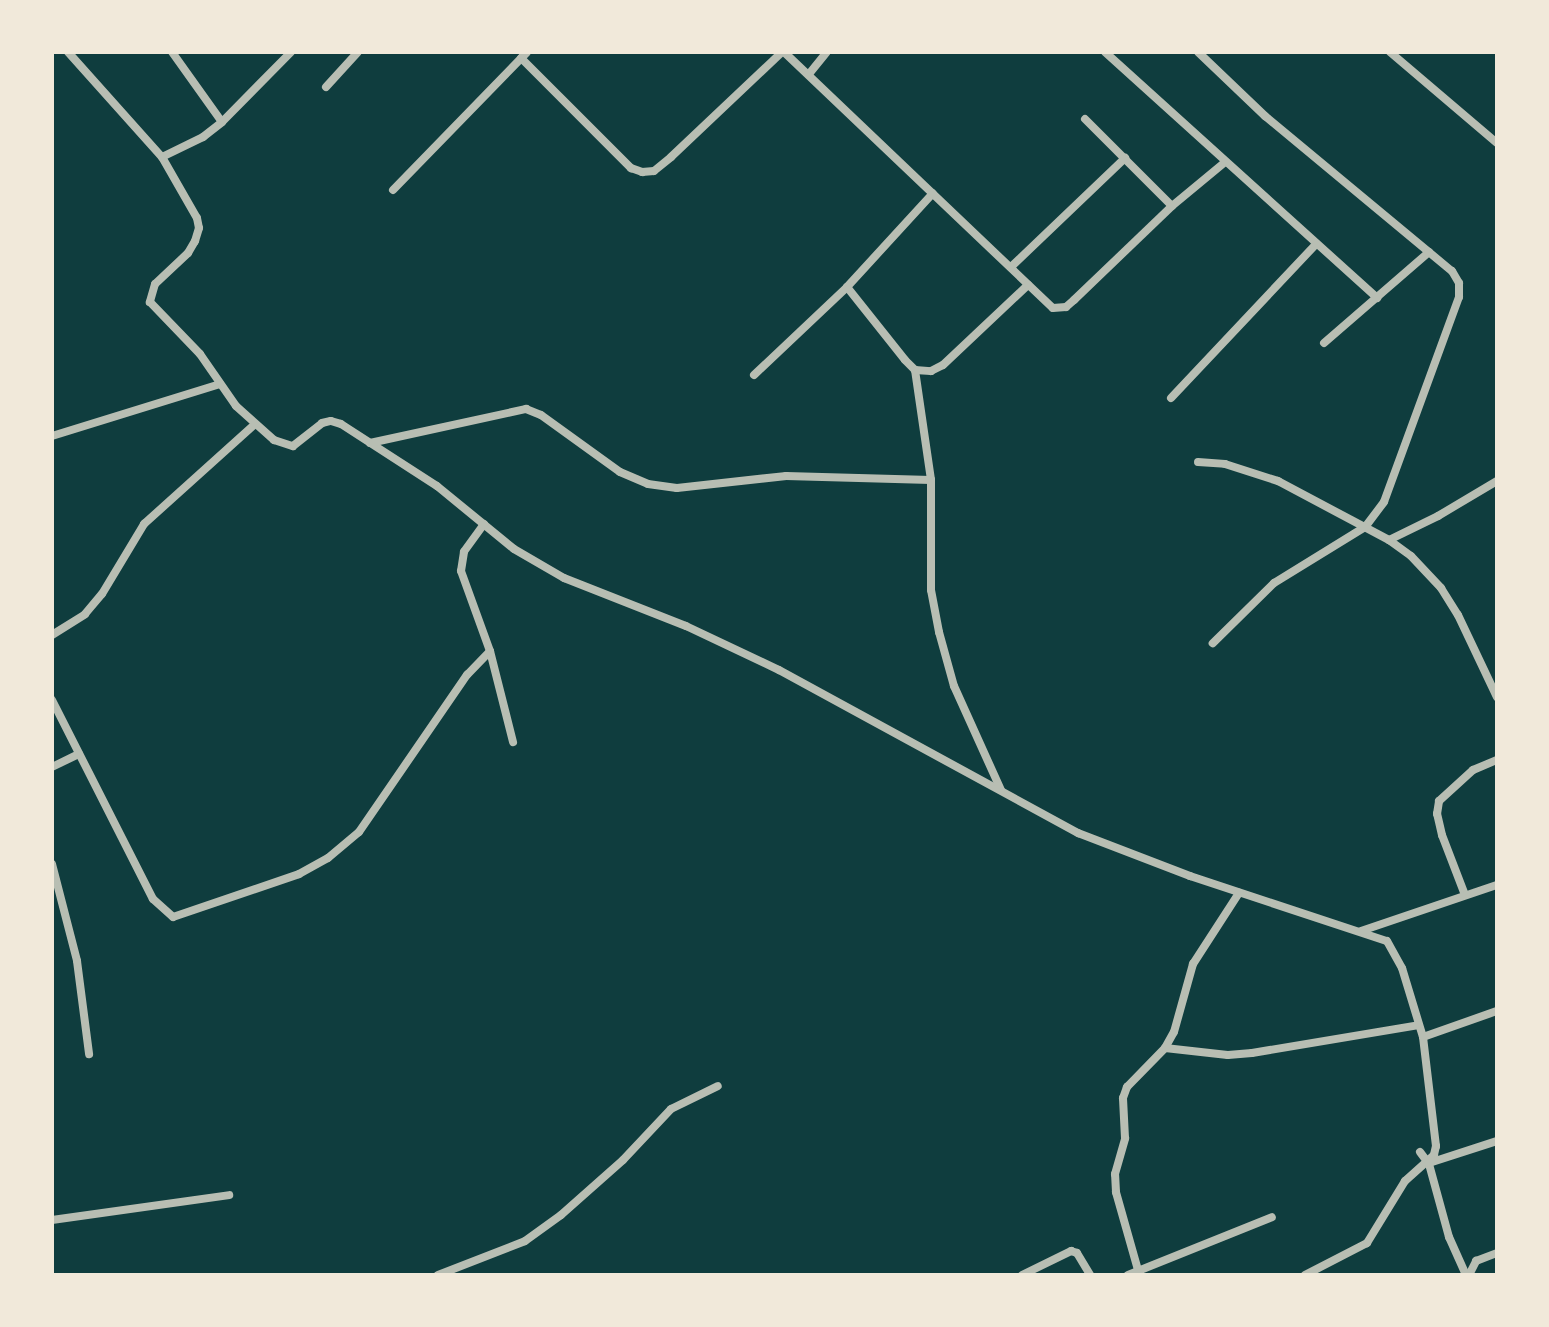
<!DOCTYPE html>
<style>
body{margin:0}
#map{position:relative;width:1549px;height:1327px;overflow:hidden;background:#0f3d3e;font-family:"Source Sans 3",sans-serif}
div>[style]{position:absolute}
.minor>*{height:8px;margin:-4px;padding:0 4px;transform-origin:4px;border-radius:4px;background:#b8beb3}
span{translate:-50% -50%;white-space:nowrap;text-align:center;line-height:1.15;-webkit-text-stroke:7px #f1e9da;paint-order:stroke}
.frame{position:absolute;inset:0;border:54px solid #f1e9da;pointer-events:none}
</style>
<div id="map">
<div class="minor">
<i style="left:68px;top:52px;width:141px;rotate:48.2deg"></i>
<i style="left:162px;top:157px;width:70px;rotate:60.2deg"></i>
<i style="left:197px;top:218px;width:10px;rotate:79deg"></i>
<i style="left:199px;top:228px;width:14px;rotate:107deg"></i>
<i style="left:195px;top:241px;width:14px;rotate:120deg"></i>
<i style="left:188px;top:253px;width:45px;rotate:136.8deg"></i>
<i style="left:155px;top:284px;width:19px;rotate:106deg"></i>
<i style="left:150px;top:302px;width:72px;rotate:46.1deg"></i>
<i style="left:200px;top:354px;width:63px;rotate:55.3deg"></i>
<i style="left:236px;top:406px;width:51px;rotate:41.8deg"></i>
<i style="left:274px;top:440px;width:20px;rotate:18deg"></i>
<i style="left:293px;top:446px;width:37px;rotate:-38deg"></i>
<i style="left:322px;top:423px;width:9px;rotate:-13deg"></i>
<i style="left:331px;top:421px;width:10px;rotate:17deg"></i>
<i style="left:341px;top:424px;width:114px;rotate:32.9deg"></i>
<i style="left:437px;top:486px;width:99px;rotate:39.3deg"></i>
<i style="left:514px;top:549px;width:58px;rotate:30.1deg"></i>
<i style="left:564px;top:578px;width:131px;rotate:21.5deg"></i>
<i style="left:686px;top:626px;width:103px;rotate:25.3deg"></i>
<i style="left:779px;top:670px;width:341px;rotate:28.6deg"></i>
<i style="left:1078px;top:833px;width:120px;rotate:21deg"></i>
<i style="left:1190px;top:876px;width:207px;rotate:18.3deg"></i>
<i style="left:1387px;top:941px;width:31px;rotate:61deg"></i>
<i style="left:1402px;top:968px;width:72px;rotate:73.1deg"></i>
<i style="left:1423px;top:1037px;width:110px;rotate:83.2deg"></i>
<i style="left:1436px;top:1146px;width:9px;rotate:103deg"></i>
<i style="left:1434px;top:1155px;width:39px;rotate:138deg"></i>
<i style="left:1405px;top:1181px;width:73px;rotate:121.5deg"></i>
<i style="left:1367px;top:1243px;width:70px;rotate:152.7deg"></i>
<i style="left:172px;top:52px;width:86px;rotate:54.5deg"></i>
<i style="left:784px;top:52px;width:371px;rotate:43.6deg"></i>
<i style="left:1053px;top:308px;width:13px;rotate:-4deg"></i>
<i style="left:1066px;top:307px;width:11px;rotate:-41deg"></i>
<i style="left:1074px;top:300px;width:136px;rotate:-43.8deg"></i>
<i style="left:1172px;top:206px;width:67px;rotate:-39.6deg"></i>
<i style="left:1105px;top:52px;width:367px;rotate:42.1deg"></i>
<i style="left:1198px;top:52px;width:93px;rotate:43.7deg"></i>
<i style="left:1265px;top:116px;width:243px;rotate:39.7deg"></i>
<i style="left:1452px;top:271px;width:14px;rotate:60deg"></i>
<i style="left:1459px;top:283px;width:14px;rotate:90deg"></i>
<i style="left:1459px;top:297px;width:218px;rotate:110.1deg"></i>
<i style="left:1384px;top:502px;width:31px;rotate:127deg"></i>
<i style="left:1365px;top:527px;width:107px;rotate:148.4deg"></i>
<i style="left:1274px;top:583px;width:86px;rotate:135.5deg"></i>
<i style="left:1390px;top:52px;width:140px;rotate:40.4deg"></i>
<i style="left:521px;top:58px;width:156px;rotate:45deg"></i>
<i style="left:631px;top:168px;width:12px;rotate:20deg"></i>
<i style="left:642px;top:172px;width:12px;rotate:-5deg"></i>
<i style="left:654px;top:171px;width:22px;rotate:-39deg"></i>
<i style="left:671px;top:157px;width:153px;rotate:-43.4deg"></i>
<i style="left:809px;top:74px;width:28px;rotate:-51deg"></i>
<i style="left:326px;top:87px;width:47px;rotate:-47.6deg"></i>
<i style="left:1085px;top:119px;width:123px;rotate:45deg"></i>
<i style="left:162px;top:157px;width:46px;rotate:-26deg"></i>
<i style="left:203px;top:137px;width:24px;rotate:-38deg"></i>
<i style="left:222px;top:122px;width:98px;rotate:-45.4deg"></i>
<i style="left:393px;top:190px;width:192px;rotate:-45.8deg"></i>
<i style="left:1011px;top:267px;width:158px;rotate:-43.7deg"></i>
<i style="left:847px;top:287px;width:93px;rotate:51.5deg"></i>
<i style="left:905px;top:360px;width:14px;rotate:45deg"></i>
<i style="left:915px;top:370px;width:16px;rotate:4deg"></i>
<i style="left:931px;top:371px;width:13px;rotate:-27deg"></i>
<i style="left:943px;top:365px;width:117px;rotate:-43.3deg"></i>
<i style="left:1324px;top:343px;width:139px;rotate:-40.9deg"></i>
<i style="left:915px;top:370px;width:111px;rotate:81.7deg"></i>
<i style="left:931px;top:480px;width:110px;rotate:90deg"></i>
<i style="left:931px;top:590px;width:43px;rotate:79.2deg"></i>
<i style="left:939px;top:632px;width:56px;rotate:74.5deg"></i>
<i style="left:954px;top:686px;width:114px;rotate:65.7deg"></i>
<i style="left:754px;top:375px;width:128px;rotate:-43.4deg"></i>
<i style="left:847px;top:287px;width:127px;rotate:-47.5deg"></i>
<i style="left:1171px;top:398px;width:212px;rotate:-46.7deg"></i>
<i style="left:52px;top:436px;width:176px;rotate:-17.2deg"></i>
<i style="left:370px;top:443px;width:160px;rotate:-12.3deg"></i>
<i style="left:526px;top:409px;width:16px;rotate:22deg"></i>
<i style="left:541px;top:415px;width:97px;rotate:35.8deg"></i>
<i style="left:620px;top:472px;width:30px;rotate:23deg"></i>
<i style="left:648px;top:484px;width:29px;rotate:8deg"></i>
<i style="left:677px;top:488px;width:110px;rotate:-6.3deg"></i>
<i style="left:786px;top:476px;width:145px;rotate:1.6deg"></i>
<i style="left:1198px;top:462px;width:27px;rotate:4deg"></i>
<i style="left:1225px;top:464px;width:56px;rotate:17.8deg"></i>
<i style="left:1278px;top:481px;width:126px;rotate:28deg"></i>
<i style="left:1389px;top:540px;width:27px;rotate:36deg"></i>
<i style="left:1411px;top:556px;width:44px;rotate:46.8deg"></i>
<i style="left:1441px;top:588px;width:32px;rotate:58deg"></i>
<i style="left:1458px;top:615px;width:91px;rotate:64.6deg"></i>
<i style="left:484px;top:524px;width:34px;rotate:126deg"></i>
<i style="left:464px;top:552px;width:19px;rotate:99deg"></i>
<i style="left:461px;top:571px;width:85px;rotate:70.1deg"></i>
<i style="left:490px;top:651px;width:94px;rotate:75.8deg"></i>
<i style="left:1389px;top:540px;width:55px;rotate:-26.1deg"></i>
<i style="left:1438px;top:516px;width:69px;rotate:-30.7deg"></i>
<i style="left:52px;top:635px;width:39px;rotate:-32deg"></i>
<i style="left:85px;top:614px;width:26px;rotate:-50deg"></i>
<i style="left:102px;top:594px;width:82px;rotate:-59deg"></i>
<i style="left:144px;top:524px;width:148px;rotate:-42deg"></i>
<i style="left:52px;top:700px;width:223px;rotate:63.1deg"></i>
<i style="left:153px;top:899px;width:27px;rotate:42deg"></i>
<i style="left:173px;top:917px;width:133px;rotate:-18.8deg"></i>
<i style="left:299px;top:874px;width:33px;rotate:-29deg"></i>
<i style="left:328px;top:858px;width:40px;rotate:-40deg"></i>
<i style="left:359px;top:832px;width:191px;rotate:-55.5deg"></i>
<i style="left:467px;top:675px;width:33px;rotate:-46deg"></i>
<i style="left:52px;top:767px;width:30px;rotate:-26deg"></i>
<i style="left:52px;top:864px;width:100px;rotate:75.5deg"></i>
<i style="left:77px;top:961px;width:94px;rotate:82.6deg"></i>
<i style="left:1465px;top:895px;width:64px;rotate:-111deg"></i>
<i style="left:1442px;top:835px;width:22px;rotate:-103deg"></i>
<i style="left:1437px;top:814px;width:13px;rotate:-81deg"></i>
<i style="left:1439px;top:801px;width:46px;rotate:-42.4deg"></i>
<i style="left:1473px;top:770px;width:26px;rotate:-23deg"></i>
<i style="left:1361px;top:931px;width:144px;rotate:-18.7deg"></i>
<i style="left:1423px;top:1037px;width:78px;rotate:-19.4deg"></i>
<i style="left:1165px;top:1048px;width:63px;rotate:6.3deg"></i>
<i style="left:1228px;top:1055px;width:24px;rotate:-5deg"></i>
<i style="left:1252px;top:1053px;width:169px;rotate:-9.5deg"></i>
<i style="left:1420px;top:1152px;width:15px;rotate:53deg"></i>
<i style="left:1429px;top:1164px;width:76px;rotate:74.7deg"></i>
<i style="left:1449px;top:1237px;width:42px;rotate:65.9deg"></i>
<i style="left:1429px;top:1163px;width:71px;rotate:-17.9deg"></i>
<i style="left:52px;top:1220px;width:179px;rotate:-8deg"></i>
<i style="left:1138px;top:1270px;width:81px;rotate:-105.8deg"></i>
<i style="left:1116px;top:1192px;width:18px;rotate:-93deg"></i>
<i style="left:1115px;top:1174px;width:37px;rotate:-74deg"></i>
<i style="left:1125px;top:1138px;width:40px;rotate:-92.9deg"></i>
<i style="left:1123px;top:1098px;width:12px;rotate:-70deg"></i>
<i style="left:1127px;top:1087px;width:54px;rotate:-45.7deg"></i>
<i style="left:1165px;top:1048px;width:18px;rotate:-61deg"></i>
<i style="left:1174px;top:1032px;width:71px;rotate:-74.4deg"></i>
<i style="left:1193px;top:964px;width:85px;rotate:-57.1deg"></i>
<i style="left:438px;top:1275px;width:93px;rotate:-21.3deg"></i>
<i style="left:525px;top:1241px;width:44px;rotate:-35.8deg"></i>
<i style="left:561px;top:1215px;width:83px;rotate:-41.6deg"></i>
<i style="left:623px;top:1160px;width:70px;rotate:-46.7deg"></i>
<i style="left:671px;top:1109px;width:52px;rotate:-26.1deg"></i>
<i style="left:1022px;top:1275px;width:55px;rotate:-26.1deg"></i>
<i style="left:1071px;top:1251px;width:6px;rotate:18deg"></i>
<i style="left:1077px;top:1253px;width:26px;rotate:59deg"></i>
<i style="left:1128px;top:1275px;width:155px;rotate:-21.9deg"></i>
<i style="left:1469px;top:1275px;width:16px;rotate:-63deg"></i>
<i style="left:1476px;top:1261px;width:22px;rotate:-21deg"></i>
</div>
<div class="frame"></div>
</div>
